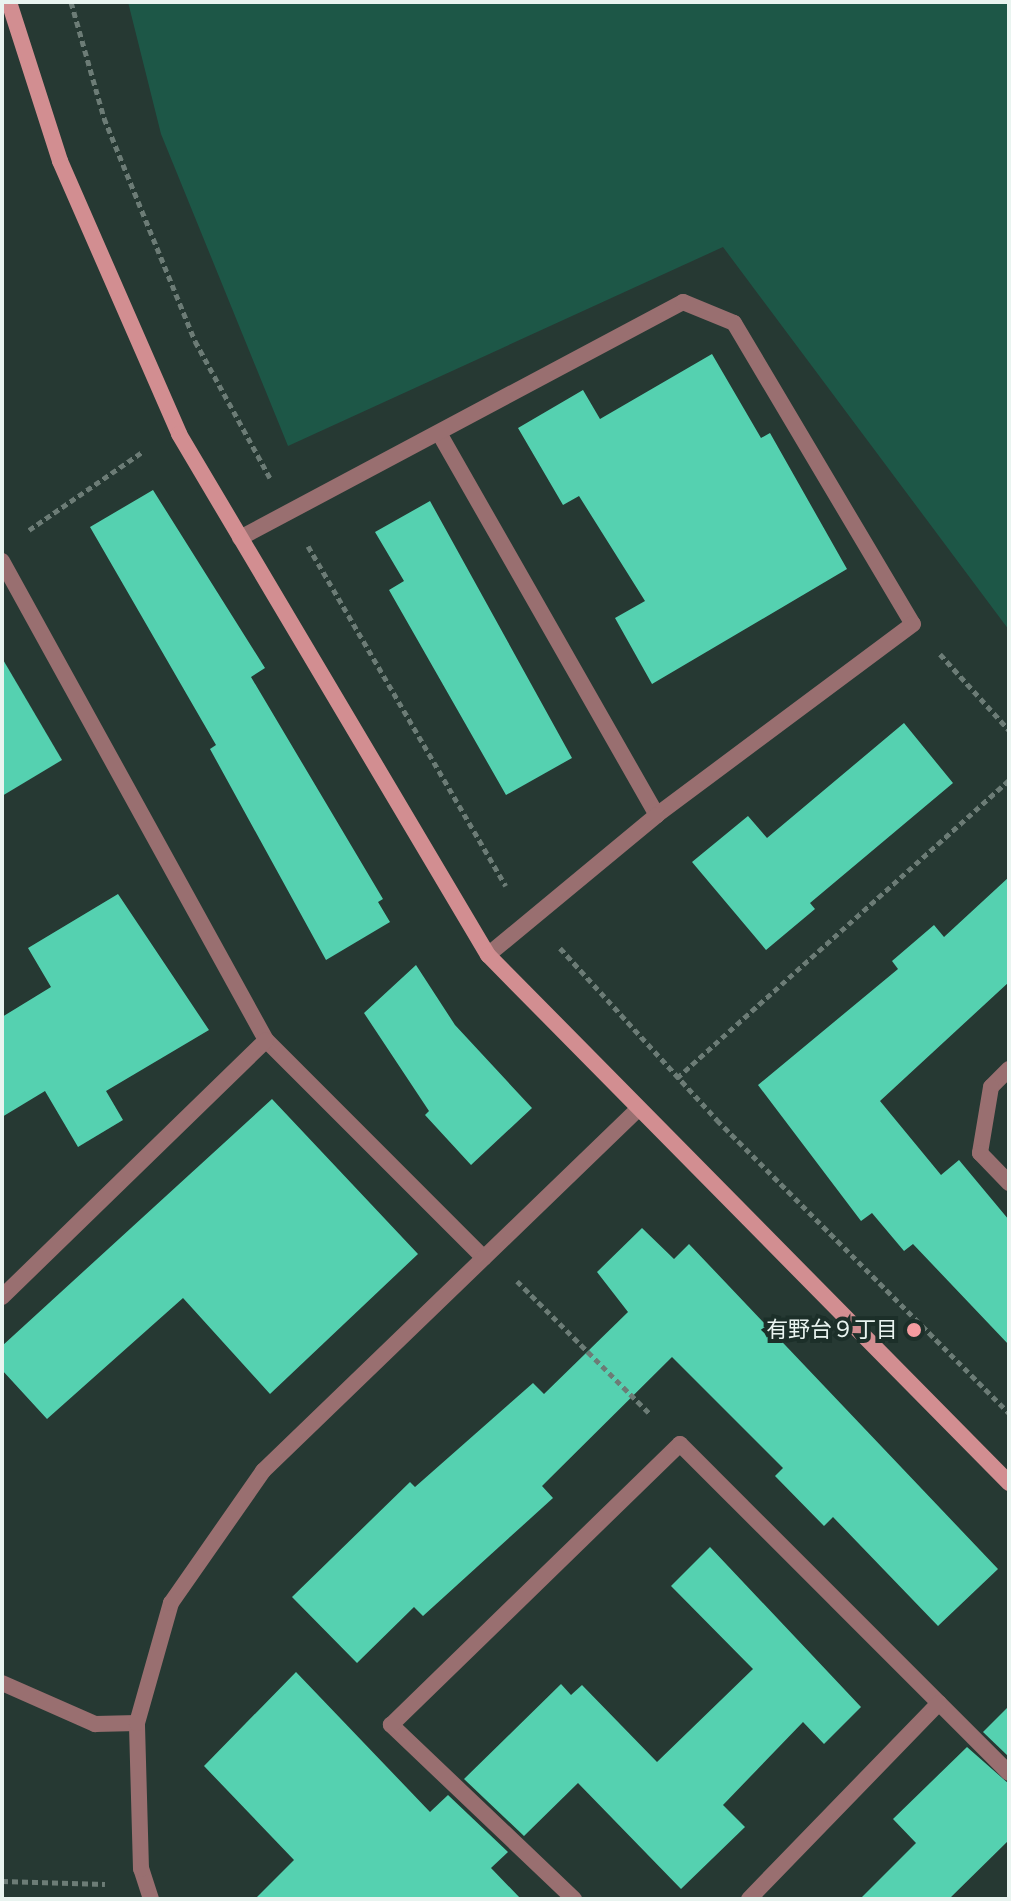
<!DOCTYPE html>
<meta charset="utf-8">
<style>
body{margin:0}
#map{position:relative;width:1011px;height:1901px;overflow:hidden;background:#263933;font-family:Rubik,"Noto Sans JP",sans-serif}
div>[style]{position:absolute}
.green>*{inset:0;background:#1d5747}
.building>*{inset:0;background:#55d1b0}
.path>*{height:5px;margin-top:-2.5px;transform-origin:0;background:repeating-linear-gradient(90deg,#6c7c76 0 6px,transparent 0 10px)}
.street>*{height:16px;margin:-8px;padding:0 8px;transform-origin:8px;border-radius:8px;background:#996f70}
.secondary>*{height:16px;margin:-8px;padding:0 8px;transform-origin:8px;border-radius:8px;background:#d28e91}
.dots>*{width:22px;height:22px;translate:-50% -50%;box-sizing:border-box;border:4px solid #1c2f29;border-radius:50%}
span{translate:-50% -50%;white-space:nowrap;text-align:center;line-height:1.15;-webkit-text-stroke:8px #1c2f29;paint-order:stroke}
.poi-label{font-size:22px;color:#e9f4f0}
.right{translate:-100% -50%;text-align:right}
.frame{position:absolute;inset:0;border:4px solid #e9f4f0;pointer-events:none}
</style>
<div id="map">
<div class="green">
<i style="clip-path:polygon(128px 2px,1009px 2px,1009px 630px,723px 247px,288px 446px,161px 134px)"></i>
</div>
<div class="building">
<i style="clip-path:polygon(712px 354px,761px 438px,770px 433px,847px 569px,652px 684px,615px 618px,645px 601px,579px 496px,563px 505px,518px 428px,583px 390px,600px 419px)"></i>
<i style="clip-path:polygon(153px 490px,265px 668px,251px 677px,383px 899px,378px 902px,390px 922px,326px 960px,210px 749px,216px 745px,90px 527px)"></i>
<i style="clip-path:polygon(430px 501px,572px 758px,506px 795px,389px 590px,404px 581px,375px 532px)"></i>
<i style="clip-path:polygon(2px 658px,62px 760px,2px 796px)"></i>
<i style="clip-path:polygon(904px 723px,953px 783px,810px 903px,815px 909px,766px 950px,692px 862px,748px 816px,767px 838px)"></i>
<i style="clip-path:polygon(1009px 877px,1009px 982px,880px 1101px,941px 1175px,959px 1160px,1009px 1220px,1009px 1345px,913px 1244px,904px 1251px,872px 1213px,861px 1221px,758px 1085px,898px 969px,892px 961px,934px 925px,944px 937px)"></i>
<i style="clip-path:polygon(118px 894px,209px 1030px,106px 1091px,123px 1120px,78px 1147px,45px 1091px,2px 1117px,2px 1017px,51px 987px,28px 948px)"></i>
<i style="clip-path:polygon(416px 965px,455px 1025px,532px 1108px,471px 1165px,425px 1115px,429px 1111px,364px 1013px)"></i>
<i style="clip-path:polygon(272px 1099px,418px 1254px,270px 1394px,183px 1298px,47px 1419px,2px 1370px,2px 1346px)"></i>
<i style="clip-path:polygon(642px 1228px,674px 1259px,689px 1244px,998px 1569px,938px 1626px,833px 1517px,824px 1526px,775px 1476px,783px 1468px,672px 1357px,542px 1486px,553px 1498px,423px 1616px,414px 1607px,357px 1663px,292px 1597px,410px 1482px,415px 1487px,533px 1383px,544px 1394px,628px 1312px,597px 1272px)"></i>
<i style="clip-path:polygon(710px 1547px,861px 1707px,824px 1744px,803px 1722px,723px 1805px,745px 1827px,681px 1889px,578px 1783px,524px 1836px,464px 1779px,561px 1684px,571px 1695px,582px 1685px,657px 1762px,753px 1669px,671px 1586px)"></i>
<i style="clip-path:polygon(296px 1672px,430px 1812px,448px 1795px,508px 1852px,491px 1868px,521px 1899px,255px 1899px,294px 1860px,204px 1766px)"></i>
<i style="clip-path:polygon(1009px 1706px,1009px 1757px,983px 1732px)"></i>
<i style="clip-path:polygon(967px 1747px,1009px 1784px,1009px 1840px,949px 1899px,860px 1899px,916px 1843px,893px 1819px)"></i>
</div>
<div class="path">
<i style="left:71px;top:2px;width:121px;rotate:74.1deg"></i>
<i style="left:104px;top:118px;width:241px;rotate:67.8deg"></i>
<i style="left:195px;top:341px;width:156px;rotate:61.3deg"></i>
<i style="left:29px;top:530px;width:137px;rotate:-34.6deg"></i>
<i style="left:308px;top:546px;width:393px;rotate:59.8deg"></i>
<i style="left:940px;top:654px;width:103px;rotate:47.8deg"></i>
<i style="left:560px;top:948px;width:233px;rotate:47.6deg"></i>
<i style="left:717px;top:1120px;width:414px;rotate:45.1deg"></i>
<i style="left:677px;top:1078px;width:446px;rotate:-41.9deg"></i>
<i style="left:517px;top:1281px;width:190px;rotate:45deg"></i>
<i style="left:2px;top:1881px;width:103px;rotate:1.7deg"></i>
</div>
<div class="street">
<i style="left:439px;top:433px;width:440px;rotate:60.3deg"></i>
<i style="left:240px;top:538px;width:502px;rotate:-28.05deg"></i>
<i style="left:683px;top:302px;width:55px;rotate:22.4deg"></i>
<i style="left:734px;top:323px;width:350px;rotate:59.3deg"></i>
<i style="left:913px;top:624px;width:319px;rotate:143.3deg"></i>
<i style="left:657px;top:815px;width:219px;rotate:140.4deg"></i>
<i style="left:2px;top:561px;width:547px;rotate:61.14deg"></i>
<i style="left:266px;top:1040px;width:308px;rotate:45deg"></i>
<i style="left:1009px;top:1069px;width:25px;rotate:135deg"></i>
<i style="left:991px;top:1087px;width:67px;rotate:99.5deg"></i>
<i style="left:980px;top:1153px;width:42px;rotate:46deg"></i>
<i style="left:2px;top:1297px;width:368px;rotate:-44.2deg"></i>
<i style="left:2px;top:1683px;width:102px;rotate:23.8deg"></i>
<i style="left:95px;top:1724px;width:42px;rotate:-1.4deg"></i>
<i style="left:151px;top:1899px;width:32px;rotate:-108deg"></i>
<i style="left:141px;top:1869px;width:146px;rotate:-91.6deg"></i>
<i style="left:137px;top:1723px;width:125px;rotate:-74.2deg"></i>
<i style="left:171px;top:1603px;width:161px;rotate:-55.1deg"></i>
<i style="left:263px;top:1471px;width:518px;rotate:-43.98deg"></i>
<i style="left:574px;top:1899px;width:253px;rotate:-136.4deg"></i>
<i style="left:391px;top:1725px;width:403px;rotate:-44.2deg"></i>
<i style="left:680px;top:1444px;width:465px;rotate:45deg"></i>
<i style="left:749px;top:1899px;width:273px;rotate:-45.9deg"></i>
</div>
<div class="secondary">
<i style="left:9px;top:2px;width:167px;rotate:72.2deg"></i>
<i style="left:60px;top:161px;width:298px;rotate:66.4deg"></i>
<i style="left:179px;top:434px;width:606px;rotate:59.33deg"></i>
<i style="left:488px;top:955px;width:742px;rotate:45.38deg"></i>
</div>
<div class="dots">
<i style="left:914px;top:1330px;background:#f49b9f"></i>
</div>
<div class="poi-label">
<span class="right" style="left:898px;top:1330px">有野台９丁目</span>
</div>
<div class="frame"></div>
</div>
